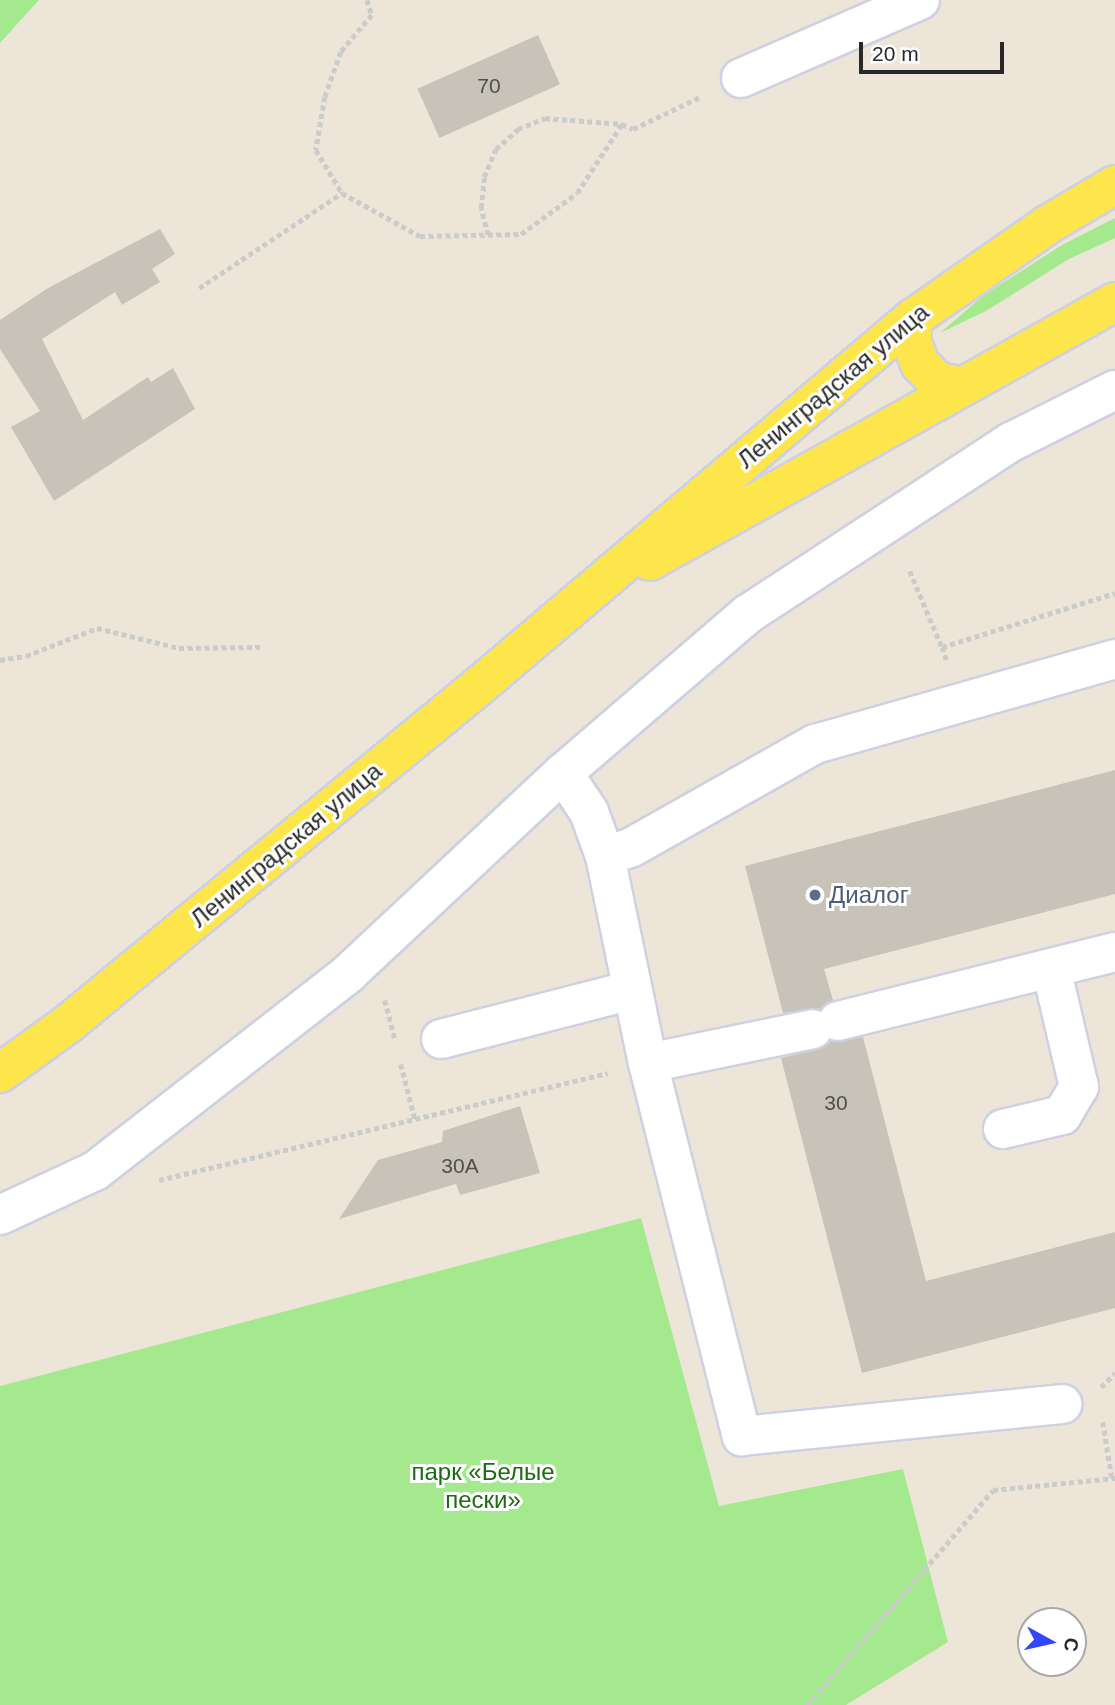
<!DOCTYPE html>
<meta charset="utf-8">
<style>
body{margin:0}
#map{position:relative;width:1115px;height:1705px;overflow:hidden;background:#ede6d8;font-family:Helvetica,sans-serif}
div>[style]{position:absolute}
.green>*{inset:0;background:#a5e98f}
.building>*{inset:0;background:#c7c3b8;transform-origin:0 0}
.path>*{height:4.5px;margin-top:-2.25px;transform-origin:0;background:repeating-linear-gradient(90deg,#cbcbcb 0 5px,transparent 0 8.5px)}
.roads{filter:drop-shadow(2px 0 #ced0e3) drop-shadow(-2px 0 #ced0e3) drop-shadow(0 2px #ced0e3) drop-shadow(0 -2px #ced0e3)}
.minor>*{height:38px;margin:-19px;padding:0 19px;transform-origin:19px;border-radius:19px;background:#fff}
.major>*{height:38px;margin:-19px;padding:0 19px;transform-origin:19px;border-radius:19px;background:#fde64c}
.dots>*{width:19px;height:19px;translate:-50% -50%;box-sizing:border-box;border:4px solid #fff;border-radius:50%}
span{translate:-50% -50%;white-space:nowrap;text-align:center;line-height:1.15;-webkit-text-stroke:6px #fff;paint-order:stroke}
.number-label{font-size:21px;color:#504f4c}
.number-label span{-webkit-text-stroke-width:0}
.street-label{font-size:24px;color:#282828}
.service-label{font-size:24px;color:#4e5e75}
.left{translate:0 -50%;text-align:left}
.park-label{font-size:24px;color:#1c6b13}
.north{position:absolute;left:1017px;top:1607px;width:70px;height:70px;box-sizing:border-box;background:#fff;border:2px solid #a9a9a9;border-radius:50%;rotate:98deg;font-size:19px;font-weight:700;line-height:28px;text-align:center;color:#282828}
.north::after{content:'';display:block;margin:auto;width:24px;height:32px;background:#3345ff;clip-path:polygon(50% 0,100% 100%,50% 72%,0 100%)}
.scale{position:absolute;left:859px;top:42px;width:145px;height:32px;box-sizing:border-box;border:4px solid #282828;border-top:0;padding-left:9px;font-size:21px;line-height:24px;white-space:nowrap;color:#282828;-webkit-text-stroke:5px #fff;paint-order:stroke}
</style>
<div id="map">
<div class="green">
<i style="clip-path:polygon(0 0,39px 0,0 43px)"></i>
<i style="clip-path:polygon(1115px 218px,1115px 238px,1069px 259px,986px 311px,940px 333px,984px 295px,1062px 245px)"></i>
<i style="clip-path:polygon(641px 1218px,719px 1506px,903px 1469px,948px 1642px,846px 1705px,0 1705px,0 1386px)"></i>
</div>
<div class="building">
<i style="left:538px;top:35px;width:54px;height:132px;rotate:66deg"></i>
<i style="clip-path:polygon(160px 229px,175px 254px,152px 269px,160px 282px,122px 305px,115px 292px,42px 339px,83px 420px,148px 377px,151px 382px,173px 368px,195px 409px,54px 501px,11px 427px,40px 411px,0 349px,0 320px,48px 288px)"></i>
<i style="clip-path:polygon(1115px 770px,1115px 894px,824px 969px,833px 1000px,821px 1009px,783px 1013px,745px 866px)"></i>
<i style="clip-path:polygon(863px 1037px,926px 1281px,1115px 1232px,1115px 1308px,862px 1373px,781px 1058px,817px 1050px,830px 1041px)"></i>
<i style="clip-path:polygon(520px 1106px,540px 1173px,460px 1195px,456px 1184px,339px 1219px,378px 1160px,442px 1142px,443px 1131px)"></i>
</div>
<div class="path">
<i style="left:367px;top:0;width:16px;rotate:72deg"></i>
<i style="left:372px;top:15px;width:48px;rotate:130deg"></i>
<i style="left:341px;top:52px;width:48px;rotate:109.6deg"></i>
<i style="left:325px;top:97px;width:54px;rotate:99.6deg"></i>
<i style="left:316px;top:150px;width:50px;rotate:58.8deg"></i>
<i style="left:342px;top:193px;width:89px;rotate:28.9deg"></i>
<i style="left:420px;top:236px;width:101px;rotate:-1.1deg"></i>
<i style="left:521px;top:234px;width:69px;rotate:-36.2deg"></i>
<i style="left:577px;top:193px;width:82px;rotate:-56.9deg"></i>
<i style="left:622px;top:124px;width:12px;rotate:24deg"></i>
<i style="left:633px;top:129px;width:76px;rotate:-25.6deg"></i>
<i style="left:488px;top:235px;width:28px;rotate:-105deg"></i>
<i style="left:481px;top:208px;width:31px;rotate:-84deg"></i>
<i style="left:484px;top:177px;width:30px;rotate:-67deg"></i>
<i style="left:496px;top:149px;width:30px;rotate:-42deg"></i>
<i style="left:518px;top:129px;width:29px;rotate:-22deg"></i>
<i style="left:545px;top:118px;width:77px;rotate:4.5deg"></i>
<i style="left:199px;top:288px;width:172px;rotate:-33.6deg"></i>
<i style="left:910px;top:571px;width:82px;rotate:67.2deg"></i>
<i style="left:0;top:660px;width:26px;rotate:-9deg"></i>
<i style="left:26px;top:656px;width:76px;rotate:-21.5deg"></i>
<i style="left:97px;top:628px;width:84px;rotate:13.7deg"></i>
<i style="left:179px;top:648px;width:81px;rotate:-0.7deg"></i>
<i style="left:946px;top:660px;width:14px;rotate:-107deg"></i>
<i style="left:942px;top:647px;width:181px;rotate:-17.3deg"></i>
<i style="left:385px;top:1000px;width:40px;rotate:75.6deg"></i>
<i style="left:401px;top:1064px;width:57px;rotate:75.7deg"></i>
<i style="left:159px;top:1180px;width:461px;rotate:-13.4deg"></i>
<i style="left:1101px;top:1387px;width:20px;rotate:-45deg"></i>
<i style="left:1103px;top:1422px;width:57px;rotate:80.9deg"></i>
<i style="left:807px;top:1705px;width:284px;rotate:-49.1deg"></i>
<i style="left:993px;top:1490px;width:123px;rotate:-5.6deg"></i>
</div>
<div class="roads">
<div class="minor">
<i style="left:741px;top:78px;width:195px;rotate:-23.5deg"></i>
<i style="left:563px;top:773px;width:47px;rotate:56.3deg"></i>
<i style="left:589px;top:812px;width:47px;rotate:70deg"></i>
<i style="left:605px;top:856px;width:211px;rotate:78.3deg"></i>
<i style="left:648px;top:1063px;width:168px;rotate:-11.6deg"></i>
<i style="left:605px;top:856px;width:28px;rotate:-18deg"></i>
<i style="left:632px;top:847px;width:210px;rotate:-29.4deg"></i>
<i style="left:815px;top:744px;width:312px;rotate:-15.8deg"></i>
<i style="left:838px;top:1021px;width:285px;rotate:-14deg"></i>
<i style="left:441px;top:1039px;width:197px;rotate:-14.4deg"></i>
<i style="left:648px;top:1063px;width:385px;rotate:75.9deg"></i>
<i style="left:742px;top:1436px;width:322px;rotate:-5.7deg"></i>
<i style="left:1003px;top:1129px;width:61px;rotate:-13.3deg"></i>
<i style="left:1062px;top:1115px;width:33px;rotate:-59deg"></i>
<i style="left:1079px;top:1087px;width:122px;rotate:-103.2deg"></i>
<i style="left:0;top:1215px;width:105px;rotate:-24.9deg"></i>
<i style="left:95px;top:1171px;width:322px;rotate:-37.9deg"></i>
<i style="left:349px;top:973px;width:293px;rotate:-43.1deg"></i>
<i style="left:563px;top:773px;width:244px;rotate:-40.7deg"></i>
<i style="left:748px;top:614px;width:314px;rotate:-33.2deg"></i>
<i style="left:1011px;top:442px;width:116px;rotate:-26.6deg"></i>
</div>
<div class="major">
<i style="left:912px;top:319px;width:24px;rotate:90deg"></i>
<i style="left:912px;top:343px;width:22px;rotate:69deg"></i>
<i style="left:920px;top:364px;width:25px;rotate:45deg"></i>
<i style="left:938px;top:382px;width:21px;rotate:11deg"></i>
<i style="left:650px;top:561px;width:532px;rotate:-29.12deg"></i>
<i style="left:0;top:1073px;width:85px;rotate:-35.9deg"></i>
<i style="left:69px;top:1023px;width:531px;rotate:-39.42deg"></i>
<i style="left:479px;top:686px;width:568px;rotate:-40.28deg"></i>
<i style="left:912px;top:319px;width:165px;rotate:-34.8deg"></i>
<i style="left:1047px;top:225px;width:79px;rotate:-30.5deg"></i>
</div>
</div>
<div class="dots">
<i style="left:815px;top:895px;background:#5c6f8a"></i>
</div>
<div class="number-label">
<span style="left:489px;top:86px">70</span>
<span style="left:836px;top:1103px">30</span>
<span style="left:460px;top:1166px">30А</span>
</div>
<div class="street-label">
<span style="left:833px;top:386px;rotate:-40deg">Ленинградская улица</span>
<span style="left:286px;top:845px;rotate:-40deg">Ленинградская улица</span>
</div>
<div class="service-label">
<span class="left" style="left:829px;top:895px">Диалог</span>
</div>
<div class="park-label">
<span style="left:483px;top:1486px">парк «Белые<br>пески»</span>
</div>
<div class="north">С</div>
<div class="scale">20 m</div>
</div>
